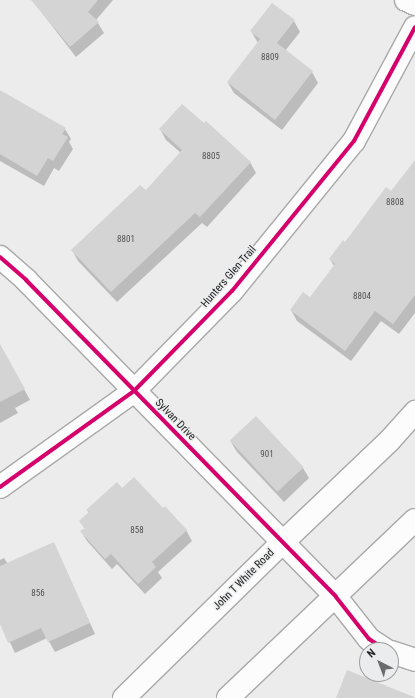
<!DOCTYPE html>
<style>
body{margin:0}
#map{position:relative;width:415px;height:698px;overflow:hidden;background:#ececec;font-family:"Roboto Condensed",sans-serif}
div>[style]{position:absolute}
.shadow>*{inset:0;background:#0003}
.building>*{inset:0;background:#d4d4d4;transform-origin:0 0}
.roads{filter:drop-shadow(1px 0 #a9a9a9) drop-shadow(-1px 0 #a9a9a9) drop-shadow(0 1px #a9a9a9) drop-shadow(0 -1px #a9a9a9)}
.minor>*{height:22px;margin:-11px;padding:0 11px;transform-origin:11px;border-radius:11px;background:#fcfcfc}
.cycleway>*{height:4px;margin:-2px;padding:0 2px;transform-origin:2px;border-radius:2px;background:#d6006c}
span{translate:-50% -50%;white-space:nowrap;text-align:center;line-height:1.15;-webkit-text-stroke:3px #ebeced;paint-order:stroke}
.number-label{font-size:9px;color:#525252}
.number-label span{-webkit-text-stroke-width:0}
.street-label{font-size:11px;color:#262626}
.north{position:absolute;left:359px;top:642px;width:40px;height:40px;box-sizing:border-box;background:#ebeced;border:1px solid #9c9d9d;border-radius:50%;rotate:318deg;font-size:11px;font-weight:700;line-height:16px;text-align:center;color:#262626}
.north::after{content:'';display:block;margin:auto;width:14px;height:18px;background:#6b6b6b;clip-path:polygon(50% 0,100% 100%,50% 72%,0 100%)}
</style>
<div id="map">
<div class="shadow">
<i style="clip-path:polygon(32px 0,113px 0,96px 20px,104px 33px,76px 57px)"></i>
<i style="clip-path:polygon(294px 21px,300px 32px,285px 51px,312px 72px,318px 83px,282px 130px,234px 93px,228px 83px,258px 43px,251px 31px)"></i>
<i style="clip-path:polygon(0 92px,65px 129px,71px 139px,69px 142px,73px 149px,59px 171px,54px 168px,44px 186px,0 161px)"></i>
<i style="clip-path:polygon(160px 129px,250px 162px,256px 173px,207px 227px,202px 223px,117px 302px,78px 261px,72px 250px,146px 192px,181px 153px,166px 140px)"></i>
<i style="clip-path:polygon(415px 165px,415px 313px,399px 334px,381px 321px,351px 361px,297px 321px,291px 310px,310px 298px,334px 266px,330px 259px)"></i>
<i style="clip-path:polygon(0 345px,30px 400px,15px 408px,18px 413px,0 423px)"></i>
<i style="clip-path:polygon(231px 442px,303px 468px,309px 478px,284px 502px,237px 452px)"></i>
<i style="clip-path:polygon(122px 489px,163px 510px,186px 530px,192px 541px,158px 572px,162px 578px,145px 594px,117px 564px,112px 569px,87px 541px,81px 531px,85px 529px,80px 521px,89px 513px,87px 510px)"></i>
<i style="clip-path:polygon(54px 544px,95px 634px,55px 652px,47px 638px,15px 653px,0 621px,0 560px,4px 558px,8px 564px)"></i>
</div>
<div class="building">
<i style="clip-path:polygon(31px 0,98px 0,88px 12px,99px 22px,70px 47px)"></i>
<i style="clip-path:polygon(272px 3px,295px 20px,277px 43px,313px 71px,275px 120px,227px 82px,260px 39px,250px 31px)"></i>
<i style="clip-path:polygon(0 90px,66px 128px,62px 134px,68px 137px,53px 161px,48px 158px,37px 176px,0 154px)"></i>
<i style="clip-path:polygon(182px 104px,204px 123px,206px 121px,251px 162px,200px 217px,195px 213px,111px 292px,71px 250px,140px 185px,146px 190px,182px 150px,159px 129px)"></i>
<i style="clip-path:polygon(415px 160px,415px 295px,393px 324px,375px 311px,345px 351px,290px 310px,303px 292px,310px 297px,335px 264px,329px 259px,343px 240px,345px 242px,386px 187px,391px 191px)"></i>
<i style="clip-path:polygon(0 344px,25px 389px,0 402px)"></i>
<i style="left:256px;top:416px;width:70px;height:36px;rotate:47deg"></i>
<i style="clip-path:polygon(134px 477px,163px 508px,165px 506px,187px 530px,152px 562px,156px 567px,138px 584px,111px 554px,105px 559px,80px 531px,85px 528px,79px 521px,89px 512px,86px 510px,117px 482px,122px 488px)"></i>
<i style="clip-path:polygon(54px 542px,90px 623px,48px 642px,41px 628px,8px 643px,0 624px,0 566px)"></i>
<i style="clip-path:polygon(347px 670px,414px 697px,414px 698px,336px 698px)"></i>
</div>
<div class="roads">
<div class="minor">
<i style="left:406px;top:0;width:10px;rotate:24deg"></i>
<i style="left:0;top:257px;width:35px;rotate:41deg"></i>
<i style="left:26px;top:280px;width:443px;rotate:45.6deg"></i>
<i style="left:336px;top:597px;width:53px;rotate:51.8deg"></i>
<i style="left:369px;top:639px;width:20px;rotate:33deg"></i>
<i style="left:0;top:487px;width:165px;rotate:-35.6deg"></i>
<i style="left:134px;top:391px;width:140px;rotate:-45.6deg"></i>
<i style="left:232px;top:291px;width:193px;rotate:-50.9deg"></i>
<i style="left:354px;top:141px;width:129px;rotate:-61.8deg"></i>
<i style="left:391px;top:652px;width:25px;rotate:18deg"></i>
<i style="left:124px;top:698px;width:221px;rotate:-44.5deg"></i>
<i style="left:282px;top:543px;width:149px;rotate:-43.6deg"></i>
<i style="left:390px;top:440px;width:38px;rotate:-48deg"></i>
<i style="left:228px;top:698px;width:258px;rotate:-43.6deg"></i>
</div>
</div>
<div class="cycleway">
<i style="left:0;top:257px;width:35px;rotate:41deg"></i>
<i style="left:26px;top:280px;width:443px;rotate:45.6deg"></i>
<i style="left:336px;top:597px;width:53px;rotate:51.8deg"></i>
<i style="left:369px;top:639px;width:20px;rotate:33deg"></i>
<i style="left:0;top:487px;width:165px;rotate:-35.6deg"></i>
<i style="left:134px;top:391px;width:140px;rotate:-45.6deg"></i>
<i style="left:232px;top:291px;width:193px;rotate:-50.9deg"></i>
<i style="left:354px;top:141px;width:129px;rotate:-61.8deg"></i>
</div>
<div class="number-label">
<span style="left:270px;top:57px">8809</span>
<span style="left:211px;top:156px">8805</span>
<span style="left:395px;top:202px">8808</span>
<span style="left:126px;top:239px">8801</span>
<span style="left:362px;top:296px">8804</span>
<span style="left:267px;top:454px">901</span>
<span style="left:137px;top:530px">858</span>
<span style="left:38px;top:593px">856</span>
</div>
<div class="street-label">
<span style="left:229px;top:277px;rotate:-49deg">Hunters Glen Trail</span>
<span style="left:175px;top:420px;rotate:46deg">Sylvan Drive</span>
<span style="left:244px;top:580px;rotate:-45deg">John T White Road</span>
</div>
<div class="north">N</div>
</div>
